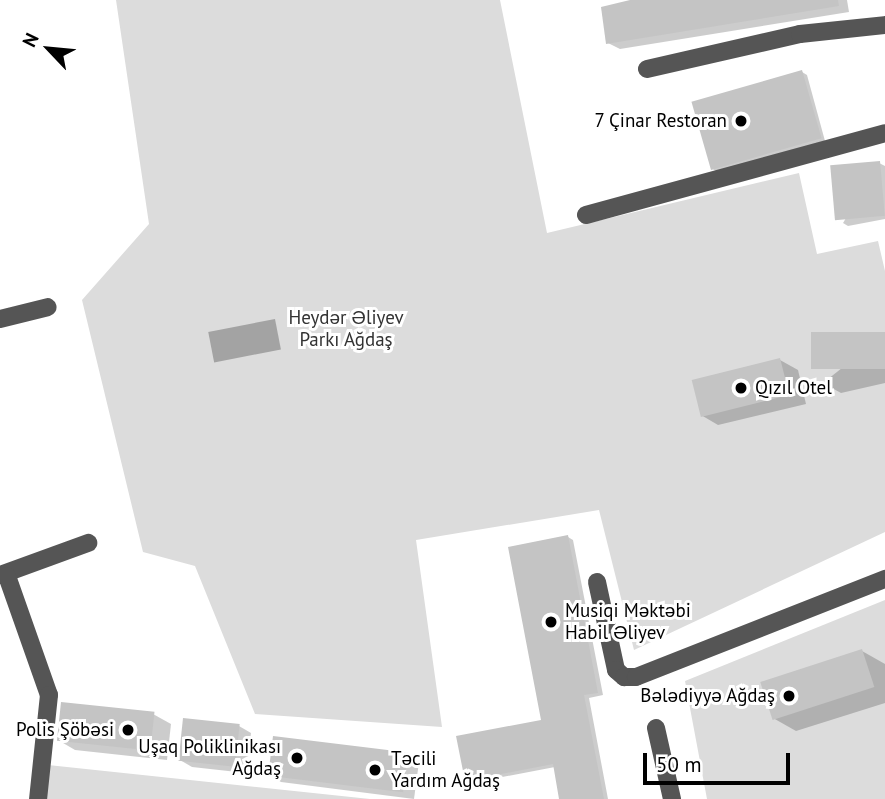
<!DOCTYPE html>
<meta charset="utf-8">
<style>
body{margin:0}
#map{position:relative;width:885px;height:799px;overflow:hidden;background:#fff;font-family:"PT Sans",sans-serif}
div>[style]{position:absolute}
.green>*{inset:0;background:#dcdcdc}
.water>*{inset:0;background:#a3a3a3;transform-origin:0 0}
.shadow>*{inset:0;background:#0003}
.building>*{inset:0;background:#c4c4c4;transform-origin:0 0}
.minor>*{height:18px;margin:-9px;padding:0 9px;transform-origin:9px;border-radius:9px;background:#555}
.dots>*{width:19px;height:19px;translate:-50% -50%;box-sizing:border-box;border:4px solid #fff;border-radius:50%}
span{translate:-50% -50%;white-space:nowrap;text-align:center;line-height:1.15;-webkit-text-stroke:6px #fff;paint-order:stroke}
.poi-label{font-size:19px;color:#000}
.right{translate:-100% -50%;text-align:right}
.left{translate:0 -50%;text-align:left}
.park-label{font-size:19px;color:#333}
.north{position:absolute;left:14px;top:14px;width:70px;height:70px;-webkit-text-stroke:5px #fff;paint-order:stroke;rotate:296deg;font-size:19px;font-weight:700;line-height:28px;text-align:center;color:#000}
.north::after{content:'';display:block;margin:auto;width:24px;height:32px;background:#000;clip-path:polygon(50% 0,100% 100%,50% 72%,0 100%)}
.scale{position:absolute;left:643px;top:753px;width:147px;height:32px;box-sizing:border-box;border:4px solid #000;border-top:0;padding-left:9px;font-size:21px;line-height:24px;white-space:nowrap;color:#000;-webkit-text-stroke:5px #fff;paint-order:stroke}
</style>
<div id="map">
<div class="green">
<i style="clip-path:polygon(116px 0,500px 0,547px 233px,799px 173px,817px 254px,878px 241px,885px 271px,885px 532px,634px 650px,599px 510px,416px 540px,442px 727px,255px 714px,195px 566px,143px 552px,82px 300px,149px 224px)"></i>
<i style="clip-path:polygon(885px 600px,885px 799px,707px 799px,685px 681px)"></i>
<i style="clip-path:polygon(48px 765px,370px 799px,44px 799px)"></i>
</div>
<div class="water">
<i style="left:275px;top:319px;width:31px;height:68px;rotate:79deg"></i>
</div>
<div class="shadow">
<i style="clip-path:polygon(632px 0,847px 0,849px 12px,620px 49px,608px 43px)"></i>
<i style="clip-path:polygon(802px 72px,807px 75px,825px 141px,716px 171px,711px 168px)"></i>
<i style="clip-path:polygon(879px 163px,885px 166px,885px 219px,848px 226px,843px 223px)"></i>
<i style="clip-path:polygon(885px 334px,885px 383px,841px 393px,823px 383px)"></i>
<i style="clip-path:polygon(780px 360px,798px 370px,806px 404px,718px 425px,701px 415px)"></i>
<i style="clip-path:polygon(568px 537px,573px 540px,603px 695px,589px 698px,608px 799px,561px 799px,555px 767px,471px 783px,466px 780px,543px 721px)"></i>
<i style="clip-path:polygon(862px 651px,885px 664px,885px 703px,796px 731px,773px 718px)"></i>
<i style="clip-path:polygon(153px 714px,171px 724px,167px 760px,75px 750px,58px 740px)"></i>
<i style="clip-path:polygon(239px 726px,251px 733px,246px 773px,192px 767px,180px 760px)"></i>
<i style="clip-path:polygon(275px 738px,408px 755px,419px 762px,414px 799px,281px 782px,270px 775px)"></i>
</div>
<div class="building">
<i style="clip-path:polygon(630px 0,838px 0,839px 6px,606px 44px,601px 7px)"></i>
<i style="left:802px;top:70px;width:71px;height:115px;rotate:74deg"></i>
<i style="left:880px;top:161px;width:55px;height:50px;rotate:85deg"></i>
<i style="left:885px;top:332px;width:37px;height:74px;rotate:90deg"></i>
<i style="left:780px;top:358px;width:38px;height:91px;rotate:76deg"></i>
<i style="clip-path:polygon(568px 535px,598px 693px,584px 695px,604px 799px,559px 799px,553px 764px,465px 781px,456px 736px,541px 720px,508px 547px)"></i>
<i style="left:862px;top:649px;width:40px;height:107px;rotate:72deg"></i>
<i style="left:61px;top:702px;width:94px;height:39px;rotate:6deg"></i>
<i style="left:183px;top:718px;width:57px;height:43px;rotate:6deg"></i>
<i style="left:273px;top:736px;width:136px;height:40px;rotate:7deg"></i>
</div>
<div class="minor">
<i style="left:647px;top:69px;width:157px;rotate:-12.9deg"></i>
<i style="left:800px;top:34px;width:85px;rotate:-6deg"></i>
<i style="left:586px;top:215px;width:310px;rotate:-15.3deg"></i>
<i style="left:0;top:319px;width:49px;rotate:-14deg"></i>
<i style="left:0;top:575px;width:94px;rotate:-20deg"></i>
<i style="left:7px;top:576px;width:126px;rotate:70.6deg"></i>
<i style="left:49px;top:695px;width:105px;rotate:96deg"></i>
<i style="left:597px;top:582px;width:90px;rotate:77.8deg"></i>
<i style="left:616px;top:670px;width:11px;rotate:41deg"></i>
<i style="left:624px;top:677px;width:12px"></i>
<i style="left:636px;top:677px;width:268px;rotate:-21.5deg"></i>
<i style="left:656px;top:728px;width:73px;rotate:77.3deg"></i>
</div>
<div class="dots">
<i style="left:741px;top:121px;background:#000"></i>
<i style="left:741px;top:388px;background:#000"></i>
<i style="left:551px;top:622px;background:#000"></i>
<i style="left:789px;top:696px;background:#000"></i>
<i style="left:128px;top:730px;background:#000"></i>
<i style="left:297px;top:758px;background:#000"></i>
<i style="left:375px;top:770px;background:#000"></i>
</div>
<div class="poi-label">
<span class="right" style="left:727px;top:121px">7 Çinar Restoran</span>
<span class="left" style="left:755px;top:388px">Qızıl Otel</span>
<span class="left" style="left:565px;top:622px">Musiqi Məktəbi<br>Habil Əliyev</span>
<span class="right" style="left:775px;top:696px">Bələdiyyə Ağdaş</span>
<span class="right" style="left:114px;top:730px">Polis Şöbəsi</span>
<span class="right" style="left:281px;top:758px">Uşaq Poliklinikası<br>Ağdaş</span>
<span class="left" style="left:391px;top:770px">Təcili<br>Yardım Ağdaş</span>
</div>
<div class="park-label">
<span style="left:346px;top:329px">Heydər Əliyev<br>Parkı Ağdaş</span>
</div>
<div class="north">N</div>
<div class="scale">50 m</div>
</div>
